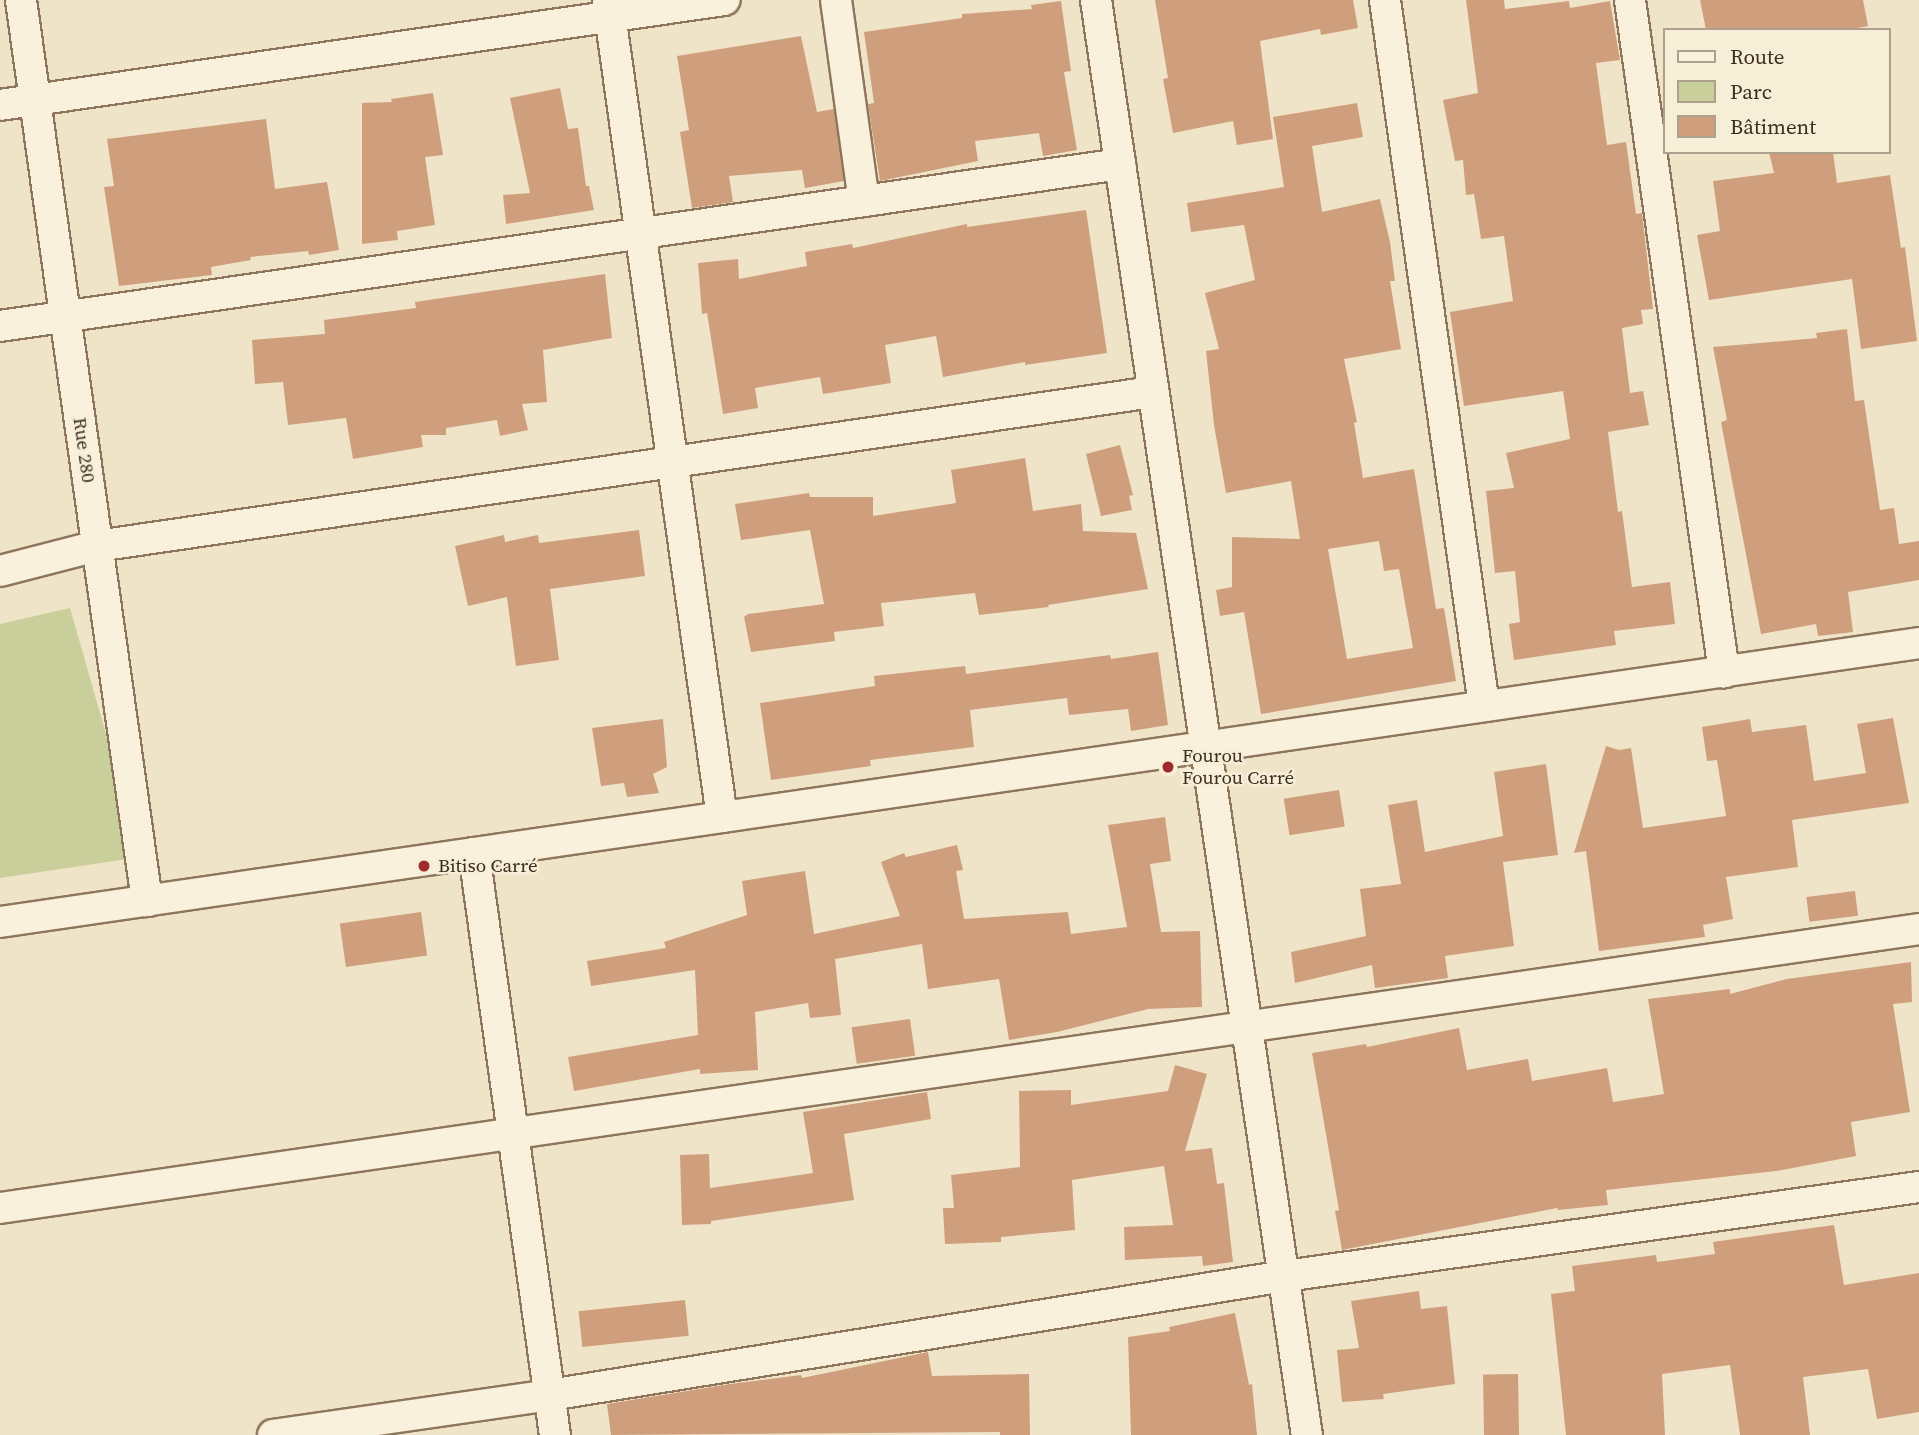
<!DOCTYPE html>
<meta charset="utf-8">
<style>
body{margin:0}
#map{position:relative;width:1919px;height:1435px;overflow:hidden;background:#f0e4c8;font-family:"Source Serif 4",serif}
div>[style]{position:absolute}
.green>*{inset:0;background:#c9cf9b}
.building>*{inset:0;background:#cf9f7d;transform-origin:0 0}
.roads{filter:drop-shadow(2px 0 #8d765c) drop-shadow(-2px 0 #8d765c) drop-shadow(0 2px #8d765c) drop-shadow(0 -2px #8d765c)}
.minor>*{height:30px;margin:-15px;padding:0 15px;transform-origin:15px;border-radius:15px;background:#faf1dc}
.dots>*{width:19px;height:19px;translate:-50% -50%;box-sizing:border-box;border:4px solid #f7eed8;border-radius:50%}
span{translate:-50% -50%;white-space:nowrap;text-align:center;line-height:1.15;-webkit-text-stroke:5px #f7eed8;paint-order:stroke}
.street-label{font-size:19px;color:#3d2e20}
.poi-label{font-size:19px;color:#3d2e20}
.left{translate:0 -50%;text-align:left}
.legend{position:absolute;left:1663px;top:28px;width:228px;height:126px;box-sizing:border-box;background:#f7eed8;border:2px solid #ada18e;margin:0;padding:9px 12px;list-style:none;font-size:21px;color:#3d2e20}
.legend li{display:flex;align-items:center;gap:14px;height:35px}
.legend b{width:35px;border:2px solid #ada18e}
</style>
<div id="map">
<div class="green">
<i style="clip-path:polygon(70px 608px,141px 857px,0 878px,0 624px)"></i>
</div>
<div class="building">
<i style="clip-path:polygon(1155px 0,1353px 0,1358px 28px,1321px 35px,1320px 29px,1260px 41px,1273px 139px,1237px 145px,1233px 121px,1173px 133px,1163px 79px,1168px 78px)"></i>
<i style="clip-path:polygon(1466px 0,1504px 0,1505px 9px,1569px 1px,1570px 8px,1610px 1px,1620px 60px,1596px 63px,1607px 145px,1626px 142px,1636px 214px,1642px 213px,1653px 309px,1641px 310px,1643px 324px,1622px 328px,1630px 393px,1643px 391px,1649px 425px,1608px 432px,1618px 512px,1622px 511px,1632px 587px,1670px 582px,1675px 624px,1614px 631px,1616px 645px,1514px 660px,1509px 624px,1520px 622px,1515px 571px,1495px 573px,1486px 491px,1514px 488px,1506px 453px,1570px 439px,1563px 391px,1464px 406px,1450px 312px,1513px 301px,1504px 236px,1481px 239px,1474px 194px,1466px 195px,1463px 160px,1455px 161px,1443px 100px,1478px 93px)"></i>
<i style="clip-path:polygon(1700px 0,1863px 0,1868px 26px,1847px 30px,1706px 30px)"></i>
<i style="clip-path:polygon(1061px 1px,1071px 71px,1064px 72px,1077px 150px,1043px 156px,1039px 133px,975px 141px,978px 161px,880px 181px,868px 104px,874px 103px,864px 32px,962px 18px,962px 14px,1032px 9px,1031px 5px)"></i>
<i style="clip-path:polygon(801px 36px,817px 112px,834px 109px,844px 181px,805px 188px,802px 170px,729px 176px,733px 202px,692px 208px,680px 132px,689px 130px,677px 56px)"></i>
<i style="clip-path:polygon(560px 88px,568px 129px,578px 128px,586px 186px,589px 186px,594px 210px,506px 224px,503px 195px,530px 193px,510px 98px)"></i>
<i style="clip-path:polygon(433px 93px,443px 155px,425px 157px,435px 225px,397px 231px,398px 240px,362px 244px,362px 103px,392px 102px,391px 99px)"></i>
<i style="clip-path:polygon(evenodd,1357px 103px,1363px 137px,1312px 146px,1322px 212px,1380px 199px,1390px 242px,1395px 281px,1390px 281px,1401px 349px,1344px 359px,1357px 422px,1354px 423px,1363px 478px,1414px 469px,1436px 609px,1444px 608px,1456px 681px,1261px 714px,1244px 612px,1220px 616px,1216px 590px,1232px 587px,1232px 537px,1300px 539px,1291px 481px,1226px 493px,1214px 425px,1206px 351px,1219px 349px,1205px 293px,1255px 280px,1244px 225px,1191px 232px,1187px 203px,1284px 187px,1273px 117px,1357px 103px,1379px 541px,1384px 571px,1399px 569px,1413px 648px,1347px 659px,1328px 549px,1379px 541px)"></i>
<i style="clip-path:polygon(266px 119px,275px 189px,327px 182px,339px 250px,309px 255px,308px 251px,250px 257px,251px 260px,211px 267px,212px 275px,119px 286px,104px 187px,114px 186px,107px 139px)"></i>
<i style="clip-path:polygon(1769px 152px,1833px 152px,1837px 183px,1890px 175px,1901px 248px,1905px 247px,1917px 341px,1861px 349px,1852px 279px,1709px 300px,1697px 235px,1720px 231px,1713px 181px,1774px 173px)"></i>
<i style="clip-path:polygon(1086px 210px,1107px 353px,1025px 365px,1025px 362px,943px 377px,936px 336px,885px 345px,891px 383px,823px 394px,820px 377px,755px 388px,758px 408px,723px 414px,707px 313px,702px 314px,698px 263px,738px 259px,739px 279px,807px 266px,805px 252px,852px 244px,853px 248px,967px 224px,967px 227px)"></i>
<i style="clip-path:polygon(605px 274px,612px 338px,543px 350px,547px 402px,522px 404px,528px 430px,500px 436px,497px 420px,446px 428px,446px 435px,421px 435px,423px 447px,353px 459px,346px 418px,288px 425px,283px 382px,255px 384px,252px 340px,325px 334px,324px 320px,416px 308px,415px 302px)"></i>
<i style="clip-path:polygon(1847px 329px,1855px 401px,1864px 400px,1880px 510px,1894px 508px,1899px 544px,1919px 541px,1919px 580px,1848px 592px,1853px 632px,1818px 636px,1816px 624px,1761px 634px,1721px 422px,1727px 420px,1713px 347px,1817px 338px,1816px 333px)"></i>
<i style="clip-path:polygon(1120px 445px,1133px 495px,1129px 496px,1132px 510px,1101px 516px,1086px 454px)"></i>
<i style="clip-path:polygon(1025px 458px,1033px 511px,1081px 504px,1083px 531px,1136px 533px,1148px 589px,1048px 605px,1049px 607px,979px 615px,975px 593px,881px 603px,884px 626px,834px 632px,835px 641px,751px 652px,744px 617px,748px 614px,824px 604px,810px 530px,741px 540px,735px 504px,809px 493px,810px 497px,873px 497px,873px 516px,956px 503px,951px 470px)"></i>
<i style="clip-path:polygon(639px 530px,645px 576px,550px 589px,559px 660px,516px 666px,507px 597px,468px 606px,455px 546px,504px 535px,505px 542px,538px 535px,539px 543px)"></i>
<i style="clip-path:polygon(1158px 652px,1168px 725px,1131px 731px,1128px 709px,1069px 715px,1067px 698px,970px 710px,974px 747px,870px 760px,871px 766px,771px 780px,760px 703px,875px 686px,874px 676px,965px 666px,966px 674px,1110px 655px,1111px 659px)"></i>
<i style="clip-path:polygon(1893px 718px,1909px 803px,1792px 820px,1798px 867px,1726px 877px,1733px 919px,1703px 925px,1705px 937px,1599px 951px,1586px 851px,1574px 853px,1606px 746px,1619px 750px,1631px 748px,1643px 828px,1726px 816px,1717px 760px,1707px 761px,1702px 727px,1750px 719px,1752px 732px,1806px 725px,1814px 781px,1866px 773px,1857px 724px)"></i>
<i style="clip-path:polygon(663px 719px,667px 767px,653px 774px,659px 793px,627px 797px,624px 783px,601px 786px,592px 728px)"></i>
<i style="clip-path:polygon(1546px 764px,1558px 855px,1503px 862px,1514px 946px,1445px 956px,1448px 978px,1375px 988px,1372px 965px,1295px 983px,1291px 952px,1366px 936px,1360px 889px,1401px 884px,1388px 805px,1417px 800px,1425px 852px,1503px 836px,1494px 772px)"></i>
<i style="left:1339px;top:790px;width:37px;height:56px;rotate:81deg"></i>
<i style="clip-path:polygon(1165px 817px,1171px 861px,1150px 864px,1161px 932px,1200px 931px,1202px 1007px,1148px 1009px,1057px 1032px,1009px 1040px,999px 979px,928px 989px,922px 944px,835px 959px,841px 1015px,810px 1018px,808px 1003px,755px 1012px,758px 1070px,700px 1074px,700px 1069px,574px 1091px,568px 1057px,698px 1035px,695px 970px,591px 986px,587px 961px,666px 948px,664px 942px,747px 915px,742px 881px,805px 871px,814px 934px,900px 916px,881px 862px,904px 853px,906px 857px,957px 845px,963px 870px,956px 871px,964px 919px,1068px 912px,1071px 934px,1127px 927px,1108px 825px)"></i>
<i style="left:1855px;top:891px;width:25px;height:49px;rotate:83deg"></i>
<i style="left:421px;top:912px;width:44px;height:82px;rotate:82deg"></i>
<i style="clip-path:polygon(1911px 962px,1912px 1002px,1893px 1004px,1910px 1112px,1851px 1122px,1856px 1156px,1776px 1171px,1606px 1190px,1608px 1205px,1558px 1210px,1557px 1208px,1342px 1250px,1335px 1211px,1339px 1210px,1312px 1053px,1366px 1044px,1367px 1047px,1459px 1028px,1467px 1070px,1528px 1059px,1532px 1081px,1607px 1068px,1613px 1102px,1664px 1094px,1648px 999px,1730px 989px,1730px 994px,1787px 979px)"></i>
<i style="left:910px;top:1019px;width:37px;height:59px;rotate:82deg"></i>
<i style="clip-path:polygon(1175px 1065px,1207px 1074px,1185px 1151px,1212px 1148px,1217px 1184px,1224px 1183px,1233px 1262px,1203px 1266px,1202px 1256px,1125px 1260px,1124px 1227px,1173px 1225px,1164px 1166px,1072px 1180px,1075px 1230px,1001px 1237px,1001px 1242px,945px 1244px,943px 1208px,954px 1208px,951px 1175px,1020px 1167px,1019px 1091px,1071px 1090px,1071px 1105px,1168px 1091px)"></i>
<i style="clip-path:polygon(927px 1092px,931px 1119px,844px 1134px,854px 1200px,711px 1221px,711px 1224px,682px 1225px,680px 1155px,709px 1154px,710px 1188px,813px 1173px,803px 1112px)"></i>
<i style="clip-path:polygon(1834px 1225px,1844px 1285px,1919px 1273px,1919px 1412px,1877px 1419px,1868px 1369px,1803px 1377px,1810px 1435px,1740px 1435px,1730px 1365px,1662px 1374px,1665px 1435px,1566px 1435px,1551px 1294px,1575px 1291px,1572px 1266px,1656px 1255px,1657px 1262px,1715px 1254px,1713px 1242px)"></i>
<i style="clip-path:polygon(1419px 1291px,1421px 1309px,1447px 1306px,1455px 1384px,1383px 1394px,1384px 1399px,1342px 1402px,1337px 1350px,1359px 1348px,1351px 1301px)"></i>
<i style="left:685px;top:1300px;width:36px;height:107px;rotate:84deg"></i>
<i style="clip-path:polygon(1235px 1313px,1249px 1385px,1252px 1384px,1257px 1435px,1131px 1435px,1128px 1337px,1170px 1331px,1169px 1327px)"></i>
<i style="clip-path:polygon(928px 1352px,932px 1376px,1029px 1374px,1030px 1435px,1000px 1435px,1000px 1432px,611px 1435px,607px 1404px,730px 1384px,801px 1375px,802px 1378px)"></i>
<i style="left:1518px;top:1374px;width:61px;height:35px;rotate:89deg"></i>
</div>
<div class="roads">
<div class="minor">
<i style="left:21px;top:0;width:910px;rotate:82.04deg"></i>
<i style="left:608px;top:0;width:825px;rotate:82.06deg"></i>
<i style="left:836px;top:0;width:203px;rotate:82.1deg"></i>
<i style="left:1096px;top:0;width:1450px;rotate:81.64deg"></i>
<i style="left:1385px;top:0;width:713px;rotate:82.02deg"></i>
<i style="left:1630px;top:0;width:679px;rotate:82.04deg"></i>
<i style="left:0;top:105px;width:732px;rotate:-8.25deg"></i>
<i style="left:0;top:326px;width:1132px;rotate:-8.23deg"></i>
<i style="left:0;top:571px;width:100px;rotate:-14.5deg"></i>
<i style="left:97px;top:546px;width:1067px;rotate:-8.3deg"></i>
<i style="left:474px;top:853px;width:588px;rotate:82.08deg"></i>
<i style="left:0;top:922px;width:1939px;rotate:-8.27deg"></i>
<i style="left:0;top:1208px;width:1939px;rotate:-8.27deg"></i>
<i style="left:273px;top:1435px;width:280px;rotate:-8.2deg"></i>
<i style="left:550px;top:1395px;width:745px;rotate:-9.2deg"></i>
<i style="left:1285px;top:1276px;width:640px;rotate:-7.99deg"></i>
</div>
</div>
<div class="dots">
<i style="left:1168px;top:767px;background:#9e2a2b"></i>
<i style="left:424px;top:866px;background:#9e2a2b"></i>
</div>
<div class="street-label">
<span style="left:84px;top:450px;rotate:82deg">Rue 280</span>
</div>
<div class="poi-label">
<span class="left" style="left:1182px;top:767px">Fourou<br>Fourou Carré</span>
<span class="left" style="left:438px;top:866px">Bitiso Carré</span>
</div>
<ul class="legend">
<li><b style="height:9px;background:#faf1dc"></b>Route</li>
<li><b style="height:19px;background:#c9cf9b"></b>Parc</li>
<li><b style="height:19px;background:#cf9f7d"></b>Bâtiment</li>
</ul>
</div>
